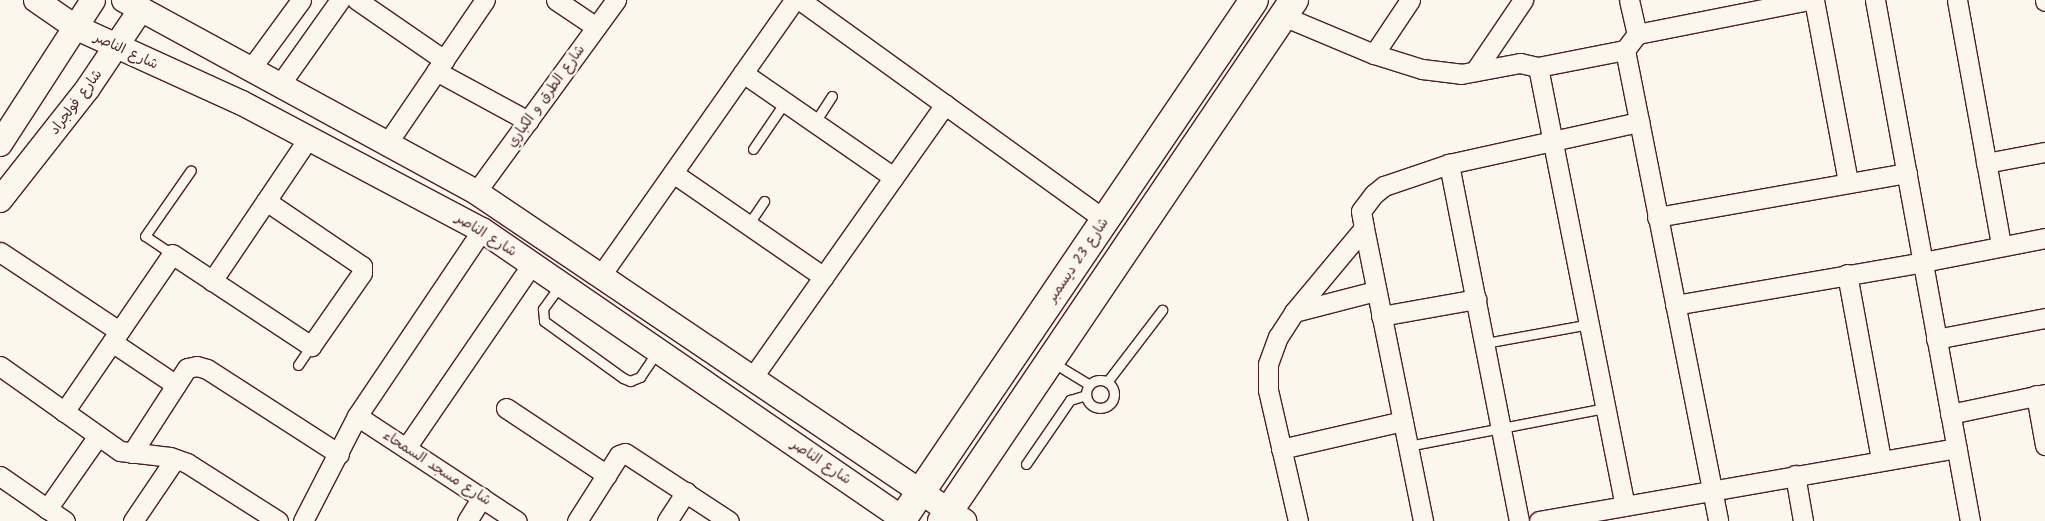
<!DOCTYPE html>
<meta charset="utf-8">
<style>
body{margin:0}
#map{position:relative;width:2045px;height:521px;overflow:hidden;background:#fbf7ec;font-family:Kalam,"Playpen Sans Arabic",sans-serif}
div>[style]{position:absolute}
.roads{filter:drop-shadow(1px 0 #4a1f2b) drop-shadow(-1px 0 #4a1f2b) drop-shadow(0 1px #4a1f2b) drop-shadow(0 -1px #4a1f2b)}
.service>*{height:9px;margin:-4.5px;padding:0 4.5px;transform-origin:4.5px;border-radius:4.5px;background:#fbf7ec}
.service>.ring{margin:-4.5px;padding:0;box-sizing:content-box;background:none;border:9px solid #fbf7ec;border-radius:50%}
.minor>*{height:19px;margin:-9.5px;padding:0 9.5px;transform-origin:9.5px;border-radius:9.5px;background:#fbf7ec}
.tertiary>*{height:24px;margin:-12px;padding:0 12px;transform-origin:12px;border-radius:12px;background:#fbf7ec}
.primary>*{height:28px;margin:-14px;padding:0 14px;transform-origin:14px;border-radius:14px;background:#fbf7ec}
span{translate:-50% -50%;white-space:nowrap;text-align:center;line-height:1.15;-webkit-text-stroke:5px #fbf7ec;paint-order:stroke}
.street-label{font-size:14px;color:#4a1f2b}
</style>
<div id="map">
<div class="roads">
<div class="service">
<i style="left:815px;top:122px;width:31px;rotate:-57deg"></i>
<i style="left:753px;top:149px;width:57px;rotate:-55.8deg"></i>
<i style="left:748px;top:225px;width:29px;rotate:-56deg"></i>
<i style="left:172px;top:254px;width:32px;rotate:-146deg"></i>
<i style="left:145px;top:236px;width:80px;rotate:-55.1deg"></i>
<i style="left:561px;top:284px;width:31px;rotate:126deg"></i>
<i style="left:543px;top:309px;width:12px;rotate:85deg"></i>
<i style="left:544px;top:321px;width:97px;rotate:35.8deg"></i>
<i style="left:623px;top:378px;width:8px;rotate:23deg"></i>
<i style="left:630px;top:381px;width:11px;rotate:-22deg"></i>
<i style="left:640px;top:377px;width:30px;rotate:-56deg"></i>
<i style="left:1485px;top:343px;width:107px;rotate:-10.3deg"></i>
<i style="left:1052px;top:362px;width:44px;rotate:31.2deg"></i>
<i style="left:298px;top:365px;width:23px;rotate:-56deg"></i>
<i class="ring" style="left:1086px;top:380px;width:19px;height:19px"></i>
<i style="left:1107px;top:382px;width:91px;rotate:-52.6deg"></i>
<i style="left:1408px;top:446px;width:202px;rotate:-10.9deg"></i>
<i style="left:1026px;top:464px;width:78px;rotate:-55.5deg"></i>
<i style="left:1070px;top:400px;width:17px;rotate:-17deg"></i>
</div>
<div class="minor">
<i style="left:357px;top:0;width:106px;rotate:34.6deg"></i>
<i style="left:556px;top:0;width:48px;rotate:34deg"></i>
<i style="left:800px;top:0;width:376px;rotate:35.8deg"></i>
<i style="left:1629px;top:0;width:35px;rotate:77deg"></i>
<i style="left:1814px;top:0;width:185px;rotate:79.4deg"></i>
<i style="left:1875px;top:0;width:530px;rotate:79.67deg"></i>
<i style="left:1957px;top:0;width:249px;rotate:79.8deg"></i>
<i style="left:2045px;top:0;width:1px;rotate:90deg"></i>
<i style="left:1283px;top:16px;width:99px;rotate:22.7deg"></i>
<i style="left:1374px;top:54px;width:50px;rotate:17.4deg"></i>
<i style="left:1422px;top:69px;width:39px;rotate:7deg"></i>
<i style="left:1461px;top:74px;width:60px;rotate:-10.6deg"></i>
<i style="left:1520px;top:63px;width:18px;rotate:13deg"></i>
<i style="left:1538px;top:67px;width:89px;rotate:-11.1deg"></i>
<i style="left:1625px;top:50px;width:20px;rotate:-53deg"></i>
<i style="left:1637px;top:34px;width:175px;rotate:-11.2deg"></i>
<i style="left:1625px;top:50px;width:480px;rotate:78.8deg"></i>
<i style="left:1374px;top:54px;width:65px;rotate:-56.3deg"></i>
<i style="left:252px;top:67px;width:83px;rotate:-53.8deg"></i>
<i style="left:1538px;top:67px;width:447px;rotate:78.8deg"></i>
<i style="left:436px;top:71px;width:105px;rotate:28.5deg"></i>
<i style="left:1475px;top:71px;width:86px;rotate:-55.9deg"></i>
<i style="left:743px;top:73px;width:183px;rotate:34.7deg"></i>
<i style="left:281px;top:83px;width:102px;rotate:-54.6deg"></i>
<i style="left:388px;top:142px;width:172px;rotate:-55.7deg"></i>
<i style="left:1986px;top:163px;width:60px;rotate:-10.6deg"></i>
<i style="left:673px;top:173px;width:183px;rotate:34.6deg"></i>
<i style="left:476px;top:192px;width:238px;rotate:-53.9deg"></i>
<i style="left:1657px;top:217px;width:254px;rotate:-10deg"></i>
<i style="left:1364px;top:228px;width:299px;rotate:78.6deg"></i>
<i style="left:0;top:252px;width:143px;rotate:33.6deg"></i>
<i style="left:1847px;top:274px;width:189px;rotate:79.6deg"></i>
<i style="left:601px;top:275px;width:336px;rotate:-54.9deg"></i>
<i style="left:212px;top:281px;width:174px;rotate:-56deg"></i>
<i style="left:1675px;top:305px;width:252px;rotate:-9.8deg"></i>
<i style="left:1923px;top:262px;width:124px;rotate:-11.1deg"></i>
<i style="left:1294px;top:312px;width:84px;rotate:-14.5deg"></i>
<i style="left:1381px;top:316px;width:97px;rotate:-10.1deg"></i>
<i style="left:1936px;top:339px;width:111px;rotate:-10.9deg"></i>
<i style="left:112px;top:342px;width:77px;rotate:33.9deg"></i>
<i style="left:0;top:366px;width:147px;rotate:35.3deg"></i>
<i style="left:120px;top:451px;width:50px;rotate:6.8deg"></i>
<i style="left:170px;top:457px;width:18px;rotate:19deg"></i>
<i style="left:187px;top:463px;width:108px;rotate:32.5deg"></i>
<i style="left:752px;top:378px;width:335px;rotate:-54.8deg"></i>
<i style="left:2036px;top:395px;width:51px;rotate:79.8deg"></i>
<i style="left:506px;top:408px;width:121px;rotate:33.6deg"></i>
<i style="left:64px;top:412px;width:191px;rotate:-55.6deg"></i>
<i style="left:172px;top:254px;width:167px;rotate:33.5deg"></i>
<i style="left:311px;top:346px;width:89px;rotate:-55.1deg"></i>
<i style="left:362px;top:273px;width:7px;rotate:-90deg"></i>
<i style="left:362px;top:266px;width:116px;rotate:-145.9deg"></i>
<i style="left:1950px;top:414px;width:97px;rotate:-11.9deg"></i>
<i style="left:357px;top:416px;width:191px;rotate:33.3deg"></i>
<i style="left:406px;top:448px;width:223px;rotate:-55.6deg"></i>
<i style="left:1281px;top:449px;width:125px;rotate:-12.9deg"></i>
<i style="left:132px;top:453px;width:101px;rotate:-57.1deg"></i>
<i style="left:187px;top:368px;width:10px;rotate:-11deg"></i>
<i style="left:197px;top:366px;width:10px;rotate:17deg"></i>
<i style="left:207px;top:369px;width:157px;rotate:32.8deg"></i>
<i style="left:1795px;top:475px;width:47px;rotate:80.1deg"></i>
<i style="left:0;top:476px;width:79px;rotate:34.7deg"></i>
<i style="left:47px;top:509px;width:89px;rotate:-55.1deg"></i>
<i style="left:133px;top:521px;width:75px;rotate:-55.9deg"></i>
<i style="left:303px;top:521px;width:118px;rotate:-62.8deg"></i>
<i style="left:357px;top:416px;width:224px;rotate:-56.1deg"></i>
<i style="left:467px;top:521px;width:28px;rotate:-58deg"></i>
<i style="left:577px;top:521px;width:78px;rotate:-57.5deg"></i>
<i style="left:619px;top:455px;width:6px;rotate:-18deg"></i>
<i style="left:625px;top:453px;width:124px;rotate:33.2deg"></i>
<i style="left:667px;top:521px;width:35px;rotate:-57deg"></i>
<i style="left:1298px;top:521px;width:134px;rotate:-102.9deg"></i>
<i style="left:1268px;top:390px;width:26px;rotate:-90deg"></i>
<i style="left:1268px;top:364px;width:29px;rotate:-70deg"></i>
<i style="left:1278px;top:337px;width:30px;rotate:-57deg"></i>
<i style="left:1294px;top:312px;width:109px;rotate:-50.2deg"></i>
<i style="left:1364px;top:228px;width:17px;rotate:-100deg"></i>
<i style="left:1361px;top:211px;width:21px;rotate:-53deg"></i>
<i style="left:1374px;top:194px;width:13px;rotate:-39deg"></i>
<i style="left:1384px;top:186px;width:69px;rotate:-18.7deg"></i>
<i style="left:1519px;top:521px;width:364px;rotate:-101.1deg"></i>
<i style="left:1449px;top:164px;width:195px;rotate:-12.5deg"></i>
<i style="left:1539px;top:521px;width:424px;rotate:-9.9deg"></i>
</div>
<div class="tertiary">
<i style="left:36px;top:0;width:47px;rotate:34.7deg"></i>
<i style="left:75px;top:27px;width:183px;rotate:24.5deg"></i>
<i style="left:242px;top:103px;width:272px;rotate:27.9deg"></i>
<i style="left:482px;top:230px;width:514px;rotate:34.46deg"></i>
<i style="left:124px;top:0;width:401px;rotate:28.6deg"></i>
<i style="left:476px;top:192px;width:589px;rotate:33.99deg"></i>
<i style="left:0;top:144px;width:171px;rotate:-57.1deg"></i>
<i style="left:0;top:200px;width:142px;rotate:-51.8deg"></i>
<i style="left:88px;top:88px;width:95px;rotate:-56.1deg"></i>
</div>
<div class="primary">
<i style="left:901px;top:521px;width:629px;rotate:-55.88deg"></i>
<i style="left:942px;top:521px;width:629px;rotate:-55.96deg"></i>
</div>
</div>
<div class="street-label">
<span style="left:126px;top:51px;rotate:25deg">شارع الناصر</span>
<span style="left:546px;top:96px;rotate:-54deg">شارع الطرق و الكباري</span>
<span style="left:76px;top:102px;rotate:-53deg">شارع فولجراد</span>
<span style="left:486px;top:235px;rotate:32deg">شارع الناصر</span>
<span style="left:1078px;top:260px;rotate:-56deg">شارع 23 ديسمبر</span>
<span style="left:821px;top:462px;rotate:34deg">شارع الناصر</span>
<span style="left:437px;top:468px;rotate:33deg">شارع مسجد السمحاء</span>
</div>
</div>
